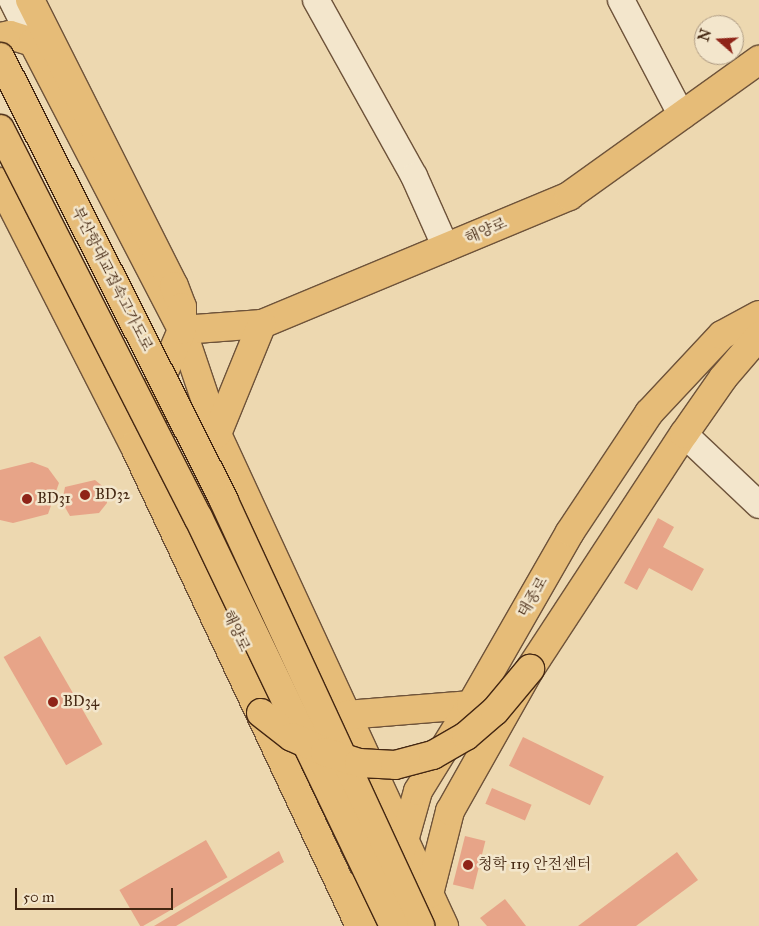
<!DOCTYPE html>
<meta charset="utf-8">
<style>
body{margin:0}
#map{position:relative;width:759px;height:926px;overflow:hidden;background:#edd8b0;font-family:"IM FELL Great Primer","Noto Serif KR",serif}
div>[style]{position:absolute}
.building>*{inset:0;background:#e7a488;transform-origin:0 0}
.roads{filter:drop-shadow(1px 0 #6e533a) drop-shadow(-1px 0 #6e533a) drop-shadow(0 1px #6e533a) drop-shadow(0 -1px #6e533a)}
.minor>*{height:26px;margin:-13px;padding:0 13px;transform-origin:13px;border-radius:13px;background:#f3e6cc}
.major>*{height:28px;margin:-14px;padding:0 14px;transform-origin:14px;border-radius:14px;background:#e6bc78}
.highway>*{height:28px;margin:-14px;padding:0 14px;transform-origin:14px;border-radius:14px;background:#e6bc78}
.bridges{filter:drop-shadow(1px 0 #442712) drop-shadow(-1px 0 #442712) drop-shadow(0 1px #442712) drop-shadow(0 -1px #442712)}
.highway-bridge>*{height:28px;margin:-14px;padding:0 14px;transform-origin:14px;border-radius:14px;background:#e6bc78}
.dots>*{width:14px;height:14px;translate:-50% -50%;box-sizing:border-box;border:2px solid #f3e6cc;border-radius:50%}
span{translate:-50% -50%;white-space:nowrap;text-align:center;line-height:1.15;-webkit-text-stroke:5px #f3e6cc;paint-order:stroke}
.street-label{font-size:15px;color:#442712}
.poi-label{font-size:15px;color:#442712}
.left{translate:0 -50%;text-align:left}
.north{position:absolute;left:694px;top:15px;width:50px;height:50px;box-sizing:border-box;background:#f3e6cc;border:1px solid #ad9a82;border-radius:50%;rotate:289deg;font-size:14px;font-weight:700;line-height:20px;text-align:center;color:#442712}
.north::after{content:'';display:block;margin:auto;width:18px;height:22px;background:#8f2418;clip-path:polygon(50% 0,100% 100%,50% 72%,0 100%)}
.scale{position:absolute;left:15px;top:888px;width:158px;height:22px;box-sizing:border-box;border:2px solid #442712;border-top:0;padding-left:6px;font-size:15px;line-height:18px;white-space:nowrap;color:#442712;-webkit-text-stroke:4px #f3e6cc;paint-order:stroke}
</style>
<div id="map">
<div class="building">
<i style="clip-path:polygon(32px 462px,48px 468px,59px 483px,48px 514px,13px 523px,0 520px,0 470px)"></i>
<i style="clip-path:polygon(95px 480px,106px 489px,107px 503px,99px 513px,70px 516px,62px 502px,65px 487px)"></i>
<i style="clip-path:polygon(658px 518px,674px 527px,663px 547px,704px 569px,692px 591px,649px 568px,637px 590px,624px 583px)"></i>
<i style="left:40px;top:636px;width:125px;height:42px;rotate:60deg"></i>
<i style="left:523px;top:737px;width:90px;height:32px;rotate:26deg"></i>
<i style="left:492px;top:788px;width:43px;height:17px;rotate:23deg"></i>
<i style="left:465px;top:836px;width:21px;height:50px;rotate:14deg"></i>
<i style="left:206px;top:840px;width:43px;height:100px;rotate:60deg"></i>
<i style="clip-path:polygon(279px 851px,284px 862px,176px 926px,154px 926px)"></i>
<i style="clip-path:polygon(677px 852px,698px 880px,636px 926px,578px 926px)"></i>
<i style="clip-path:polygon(505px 899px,526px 926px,487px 926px,480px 918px)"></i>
</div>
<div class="roads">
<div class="minor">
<i style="left:12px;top:0;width:47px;rotate:63.4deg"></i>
<i style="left:316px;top:0;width:201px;rotate:60.9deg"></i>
<i style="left:414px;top:176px;width:79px;rotate:66deg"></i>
<i style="left:621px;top:0;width:131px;rotate:62.3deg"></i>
<i style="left:684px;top:434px;width:103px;rotate:43.4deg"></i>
</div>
<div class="major">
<i style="left:0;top:37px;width:10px;rotate:-11deg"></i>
<i style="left:10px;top:35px;width:24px;rotate:17deg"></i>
<i style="left:33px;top:42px;width:324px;rotate:62.6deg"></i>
<i style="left:182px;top:330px;width:110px;rotate:71.4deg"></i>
<i style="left:217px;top:434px;width:542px;rotate:65.23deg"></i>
<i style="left:182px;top:330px;width:80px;rotate:-4.3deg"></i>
<i style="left:262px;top:324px;width:333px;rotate:-22.6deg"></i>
<i style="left:569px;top:196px;width:234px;rotate:-35.6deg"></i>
<i style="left:217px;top:434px;width:119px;rotate:-67.8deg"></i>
<i style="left:152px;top:435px;width:35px;rotate:-90deg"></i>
<i style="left:152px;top:400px;width:76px;rotate:-66.8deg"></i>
<i style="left:346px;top:715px;width:125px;rotate:-4.6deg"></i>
<i style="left:402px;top:848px;width:59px;rotate:-74.3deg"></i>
<i style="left:418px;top:791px;width:101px;rotate:-58.4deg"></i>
<i style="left:471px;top:705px;width:199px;rotate:-60.2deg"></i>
<i style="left:570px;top:532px;width:143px;rotate:-56.4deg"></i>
<i style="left:649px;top:413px;width:107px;rotate:-46.9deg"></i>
<i style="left:722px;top:335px;width:42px;rotate:-28.4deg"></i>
<i style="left:356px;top:887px;width:43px;rotate:64deg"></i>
<i style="left:429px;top:894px;width:86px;rotate:-75.8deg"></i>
<i style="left:450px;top:811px;width:163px;rotate:-60.6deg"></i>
<i style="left:530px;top:669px;width:281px;rotate:-56.8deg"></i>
<i style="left:684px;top:434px;width:68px;rotate:-55.1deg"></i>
<i style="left:723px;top:378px;width:55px;rotate:-49.4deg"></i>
</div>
<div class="highway">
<i style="left:30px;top:0;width:320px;rotate:63.3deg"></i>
<i style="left:174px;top:286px;width:22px;rotate:69deg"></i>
<i style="left:182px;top:307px;width:23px;rotate:90deg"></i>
<i style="left:0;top:182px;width:295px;rotate:63deg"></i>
<i style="left:134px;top:445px;width:531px;rotate:64.83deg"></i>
</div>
</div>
<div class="bridges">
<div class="highway-bridge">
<i style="left:0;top:57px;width:497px;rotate:63.2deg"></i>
<i style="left:224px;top:501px;width:468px;rotate:65.2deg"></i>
<i style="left:0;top:129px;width:436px;rotate:63deg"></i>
<i style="left:198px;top:517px;width:454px;rotate:64.4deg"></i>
<i style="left:261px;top:713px;width:39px;rotate:38deg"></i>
<i style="left:292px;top:737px;width:36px;rotate:24deg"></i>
<i style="left:325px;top:752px;width:36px;rotate:18deg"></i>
<i style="left:359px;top:763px;width:36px;rotate:3deg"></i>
<i style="left:395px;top:765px;width:39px;rotate:-15deg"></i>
<i style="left:433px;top:755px;width:38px;rotate:-30deg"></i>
<i style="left:466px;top:736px;width:38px;rotate:-41deg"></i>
<i style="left:495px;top:711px;width:55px;rotate:-50.2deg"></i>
</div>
</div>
<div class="dots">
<i style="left:85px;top:495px;background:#8f2418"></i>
<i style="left:27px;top:499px;background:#8f2418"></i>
<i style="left:53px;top:702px;background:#8f2418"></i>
<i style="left:468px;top:865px;background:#8f2418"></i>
</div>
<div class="street-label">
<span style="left:486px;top:231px;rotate:-23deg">해양로</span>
<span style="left:112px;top:279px;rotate:63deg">부산항대교접속고가도로</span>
<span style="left:533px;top:597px;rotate:-60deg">태종로</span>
<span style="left:236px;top:631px;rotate:65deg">해양로</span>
</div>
<div class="poi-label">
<span class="left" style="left:95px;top:495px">BD32</span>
<span class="left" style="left:37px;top:499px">BD31</span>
<span class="left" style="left:63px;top:702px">BD34</span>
<span class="left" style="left:478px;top:865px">청학 119 안전센터</span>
</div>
<div class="north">N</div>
<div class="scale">50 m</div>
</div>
